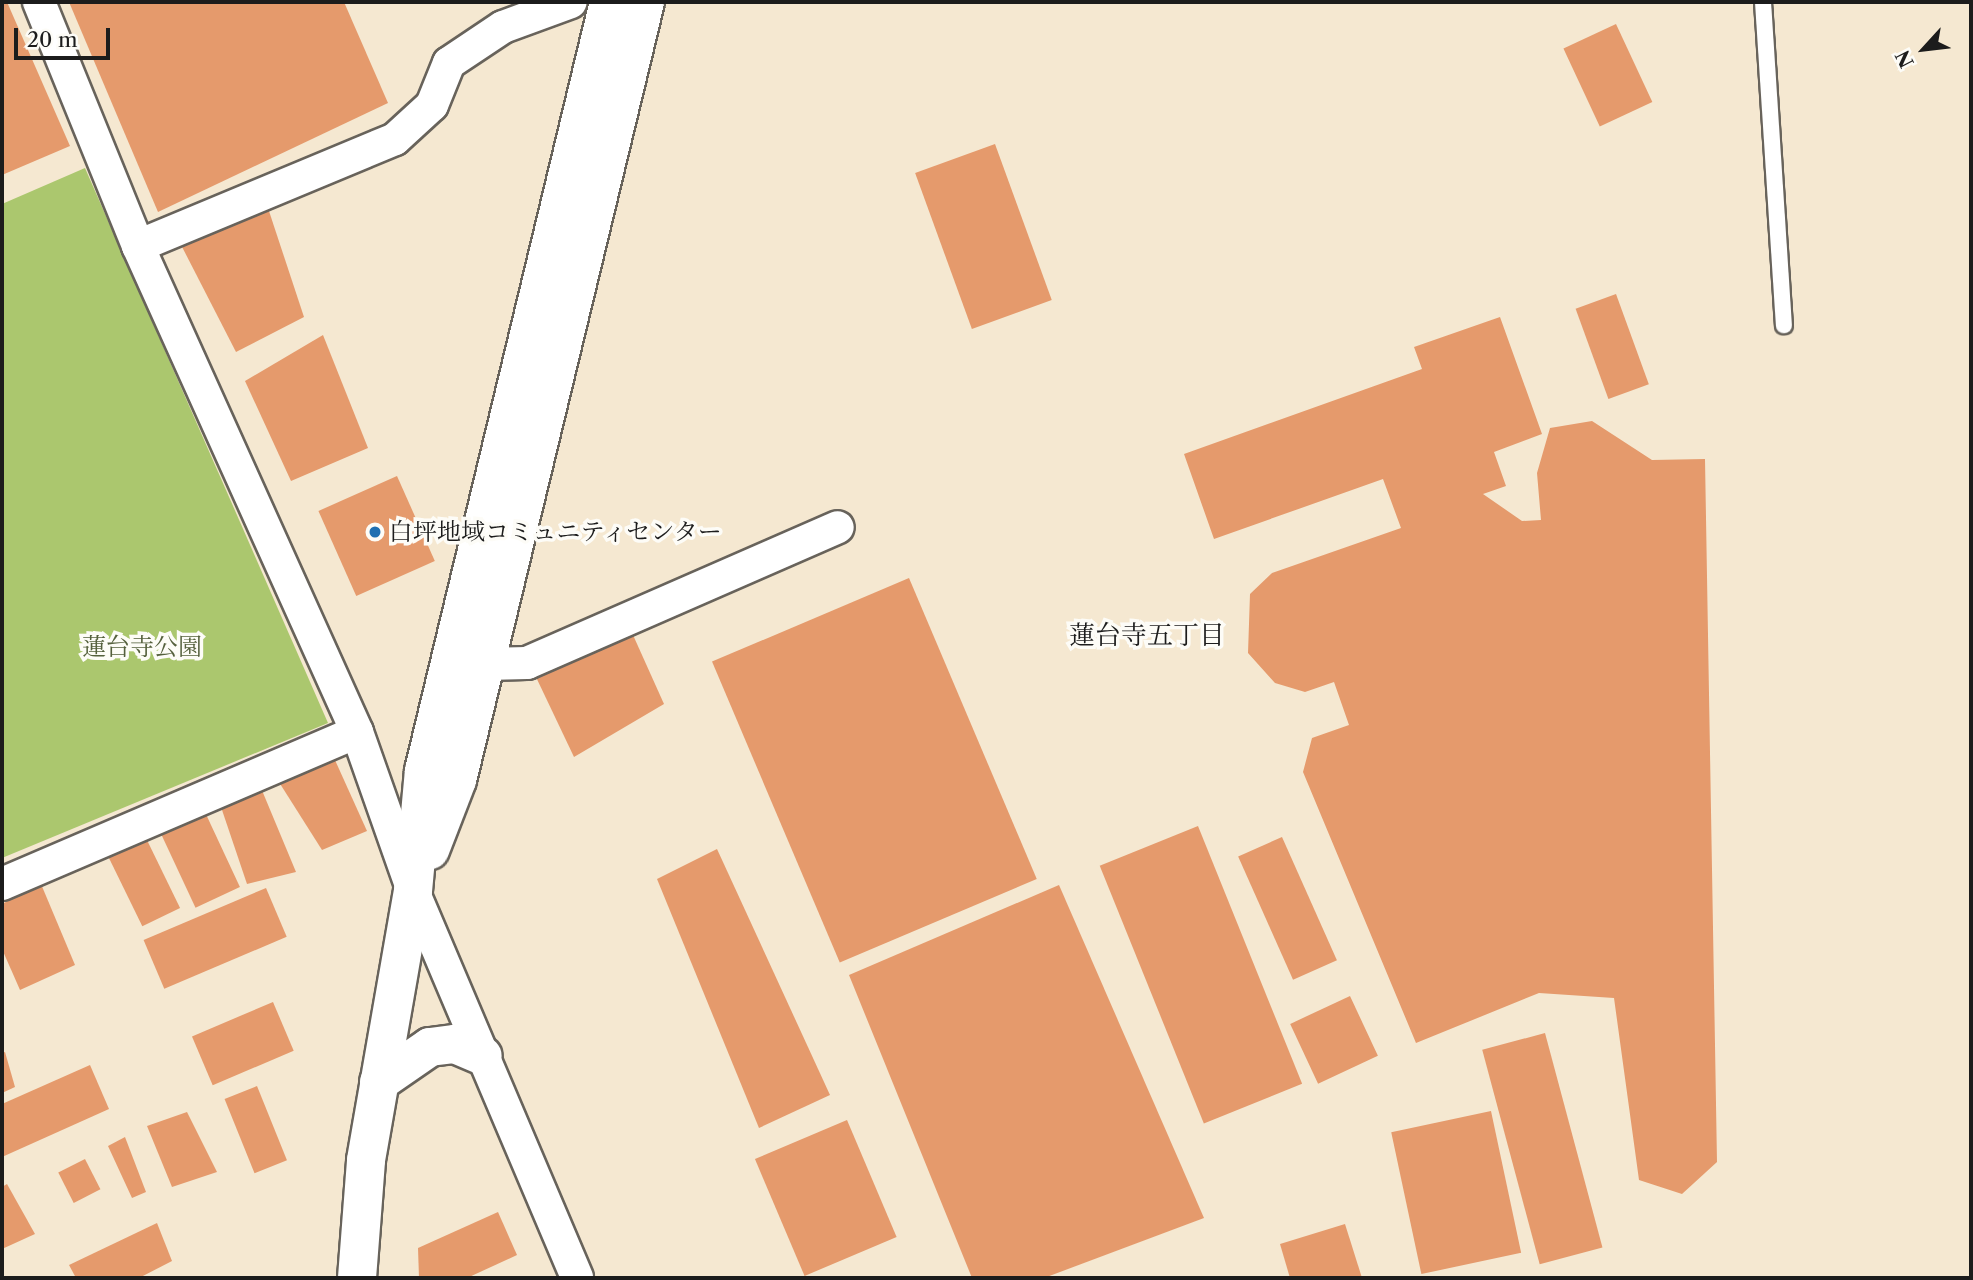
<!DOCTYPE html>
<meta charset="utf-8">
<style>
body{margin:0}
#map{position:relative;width:1973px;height:1280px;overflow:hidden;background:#f5e8d1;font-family:"Libre Caslon Text","Noto Serif JP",serif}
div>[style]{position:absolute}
.green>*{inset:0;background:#abc76e}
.building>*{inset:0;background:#e59a6c;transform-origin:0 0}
.roads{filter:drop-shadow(2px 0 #68635b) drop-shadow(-2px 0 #68635b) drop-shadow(0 2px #68635b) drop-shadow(0 -2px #68635b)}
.service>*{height:16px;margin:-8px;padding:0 8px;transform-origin:8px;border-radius:8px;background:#fff}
.minor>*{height:32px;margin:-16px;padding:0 16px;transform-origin:16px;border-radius:16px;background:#fff}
.tertiary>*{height:38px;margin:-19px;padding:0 19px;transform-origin:19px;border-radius:19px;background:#fff}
.dots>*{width:19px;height:19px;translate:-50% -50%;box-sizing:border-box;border:4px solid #fdfcf7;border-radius:50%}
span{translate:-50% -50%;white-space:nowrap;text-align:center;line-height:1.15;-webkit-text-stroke:7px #fdfcf7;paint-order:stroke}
.poi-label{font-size:24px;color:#1c1c1c}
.left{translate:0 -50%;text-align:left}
.park-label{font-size:24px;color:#55603d}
.neighbourhood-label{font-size:26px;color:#1c1c1c}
.frame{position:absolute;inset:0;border:4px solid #1c1c1c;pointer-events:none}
.north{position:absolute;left:1889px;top:14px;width:70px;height:70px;-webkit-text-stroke:5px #fdfcf7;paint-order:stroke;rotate:243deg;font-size:19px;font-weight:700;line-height:28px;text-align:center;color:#1c1c1c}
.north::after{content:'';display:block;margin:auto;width:24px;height:32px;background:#1c1c1c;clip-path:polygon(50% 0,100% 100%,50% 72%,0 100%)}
.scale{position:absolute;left:14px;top:28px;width:96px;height:32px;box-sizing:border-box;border:4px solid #1c1c1c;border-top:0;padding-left:9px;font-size:21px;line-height:24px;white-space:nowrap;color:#1c1c1c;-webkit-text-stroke:5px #fdfcf7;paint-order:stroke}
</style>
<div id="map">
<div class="green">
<i style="clip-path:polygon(85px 168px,328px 723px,2px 858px,2px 204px)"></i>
</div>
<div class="building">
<i style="clip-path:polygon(7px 2px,70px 146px,2px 175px,2px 3px)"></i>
<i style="clip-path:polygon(69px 2px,344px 2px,388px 103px,158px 212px)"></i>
<i style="left:1616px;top:24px;width:86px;height:58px;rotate:65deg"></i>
<i style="left:995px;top:144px;width:166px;height:85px;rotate:70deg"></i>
<i style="clip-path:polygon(266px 202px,304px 317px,236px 352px,178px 239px)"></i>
<i style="left:1616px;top:294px;width:96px;height:43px;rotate:70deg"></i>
<i style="clip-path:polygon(1500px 317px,1542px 434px,1494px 452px,1506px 486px,1483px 494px,1522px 521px,1541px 520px,1537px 473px,1550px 428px,1592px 421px,1652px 460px,1705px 459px,1717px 1162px,1682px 1194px,1639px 1180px,1614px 998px,1539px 993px,1416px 1043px,1303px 772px,1312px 738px,1349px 725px,1334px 682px,1305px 692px,1275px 683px,1248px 653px,1250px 594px,1272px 573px,1401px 528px,1383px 479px,1214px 539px,1184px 454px,1422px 369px,1414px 347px)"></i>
<i style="clip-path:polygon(323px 335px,368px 448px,291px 481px,245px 381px)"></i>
<i style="left:397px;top:476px;width:93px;height:86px;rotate:66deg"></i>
<i style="left:909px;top:578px;width:327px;height:214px;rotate:67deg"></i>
<i style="clip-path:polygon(633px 635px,664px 704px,574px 757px,535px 675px)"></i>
<i style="clip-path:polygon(330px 749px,367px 831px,322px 850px,277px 779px)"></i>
<i style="clip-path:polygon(261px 788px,296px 872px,247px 884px,221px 807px)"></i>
<i style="left:204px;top:810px;width:85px;height:49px;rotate:65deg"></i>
<i style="left:1198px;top:826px;width:278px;height:106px;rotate:68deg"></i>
<i style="left:145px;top:836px;width:80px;height:42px;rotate:64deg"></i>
<i style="left:1282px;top:837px;width:135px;height:48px;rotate:66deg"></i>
<i style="clip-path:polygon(717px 849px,830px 1095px,759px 1128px,657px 879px)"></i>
<i style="clip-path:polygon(41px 884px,75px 965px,20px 990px,2px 949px,2px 904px)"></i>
<i style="clip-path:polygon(1059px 885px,1204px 1218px,1044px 1278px,972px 1278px,849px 975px)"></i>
<i style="left:266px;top:888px;width:53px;height:133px;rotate:67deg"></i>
<i style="left:1350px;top:996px;width:66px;height:66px;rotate:65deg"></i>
<i style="left:273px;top:1002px;width:53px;height:88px;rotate:67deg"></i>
<i style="left:1545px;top:1033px;width:222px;height:65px;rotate:75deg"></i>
<i style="clip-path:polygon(5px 1052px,15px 1087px,2px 1093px,2px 1053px)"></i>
<i style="clip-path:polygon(90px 1065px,109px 1109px,2px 1157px,2px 1104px)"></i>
<i style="left:257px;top:1086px;width:80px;height:35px;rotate:68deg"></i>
<i style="left:1491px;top:1111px;width:145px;height:102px;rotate:78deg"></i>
<i style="clip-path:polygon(187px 1112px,217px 1172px,172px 1187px,147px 1126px)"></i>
<i style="left:847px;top:1120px;width:127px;height:100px;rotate:67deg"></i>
<i style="clip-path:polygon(125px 1137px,146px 1192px,132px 1198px,108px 1146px)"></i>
<i style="left:85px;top:1159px;width:34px;height:30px;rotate:63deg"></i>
<i style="clip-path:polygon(7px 1184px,35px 1234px,2px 1249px,2px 1187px)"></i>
<i style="clip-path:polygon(498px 1212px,517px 1255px,467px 1278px,419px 1278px,418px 1248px)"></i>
<i style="clip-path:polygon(157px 1223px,172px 1261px,139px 1278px,76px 1278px,69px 1265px)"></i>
<i style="clip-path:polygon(1345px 1224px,1362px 1278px,1290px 1278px,1280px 1244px)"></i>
</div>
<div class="roads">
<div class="service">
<i style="left:1763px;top:2px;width:324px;rotate:86.3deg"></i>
</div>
<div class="minor">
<i style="left:39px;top:2px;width:263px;rotate:67.9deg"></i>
<i style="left:138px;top:246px;width:533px;rotate:65.74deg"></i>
<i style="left:357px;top:732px;width:169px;rotate:70.6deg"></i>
<i style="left:413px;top:891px;width:420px;rotate:67deg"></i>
<i style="left:138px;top:246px;width:278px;rotate:-22.6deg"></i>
<i style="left:395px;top:139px;width:50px;rotate:-42.6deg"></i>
<i style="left:432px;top:105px;width:45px;rotate:-68deg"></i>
<i style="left:449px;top:63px;width:65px;rotate:-33.7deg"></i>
<i style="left:503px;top:27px;width:72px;rotate:-20.2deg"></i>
<i style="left:486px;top:664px;width:41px;rotate:-1.4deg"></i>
<i style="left:527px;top:663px;width:339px;rotate:-23.6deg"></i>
<i style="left:2px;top:884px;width:386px;rotate:-23.2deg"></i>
</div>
<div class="tertiary">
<i style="left:430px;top:850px;width:75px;rotate:-68.9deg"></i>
<i style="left:457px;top:780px;width:800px;rotate:-76.42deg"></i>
<i style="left:379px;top:1082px;width:62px;rotate:-34.5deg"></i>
<i style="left:430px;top:1047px;width:25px;rotate:-7deg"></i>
<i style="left:455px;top:1044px;width:30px;rotate:23deg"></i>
<i style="left:357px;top:1278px;width:118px;rotate:-85.6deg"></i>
<i style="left:366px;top:1160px;width:273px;rotate:-80.1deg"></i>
<i style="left:413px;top:891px;width:121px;rotate:-84.8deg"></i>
<i style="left:424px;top:771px;width:791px;rotate:-76.47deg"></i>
</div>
</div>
<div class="dots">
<i style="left:375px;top:532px;background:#1f6fb2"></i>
</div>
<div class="poi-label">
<span class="left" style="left:389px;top:532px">白坪地域コミュニティセンター</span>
</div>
<div class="park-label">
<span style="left:142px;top:647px">蓮台寺公園</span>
</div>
<div class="neighbourhood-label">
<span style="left:1147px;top:636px">蓮台寺五丁目</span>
</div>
<div class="frame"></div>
<div class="north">N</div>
<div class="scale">20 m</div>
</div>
